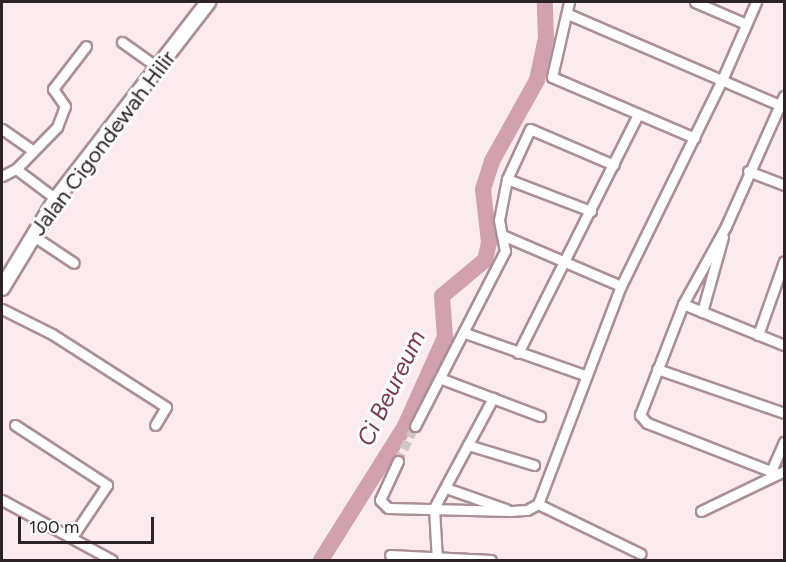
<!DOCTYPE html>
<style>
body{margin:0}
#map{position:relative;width:786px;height:562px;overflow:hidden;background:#fcebee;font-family:Figtree,sans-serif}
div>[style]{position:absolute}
.river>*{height:16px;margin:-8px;padding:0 8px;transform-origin:8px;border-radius:8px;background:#d1a1ac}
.street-tunnel>*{height:9px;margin-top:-4.5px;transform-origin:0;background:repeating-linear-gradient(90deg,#d3c3c6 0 9px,transparent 0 13.5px)}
.roads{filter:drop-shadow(2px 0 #aa8f95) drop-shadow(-2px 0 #aa8f95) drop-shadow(0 2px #aa8f95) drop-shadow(0 -2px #aa8f95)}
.street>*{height:9px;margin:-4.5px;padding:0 4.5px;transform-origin:4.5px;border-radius:4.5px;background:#fff}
.secondary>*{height:14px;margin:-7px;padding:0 7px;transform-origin:7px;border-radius:7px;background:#fff}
span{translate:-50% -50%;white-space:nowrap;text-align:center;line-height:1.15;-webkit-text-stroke:6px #fdfdfd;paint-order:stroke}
.street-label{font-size:22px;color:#2d2225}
.water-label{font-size:24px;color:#783a4c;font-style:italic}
.frame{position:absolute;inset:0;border:3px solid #2d2225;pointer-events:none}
.scale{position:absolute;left:18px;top:517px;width:136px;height:27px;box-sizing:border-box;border:3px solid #2d2225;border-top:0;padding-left:8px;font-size:18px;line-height:21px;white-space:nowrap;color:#2d2225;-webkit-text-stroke:4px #fdfdfd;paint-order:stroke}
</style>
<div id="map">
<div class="river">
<i style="left:321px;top:560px;width:158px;rotate:-57.9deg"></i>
<i style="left:405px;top:426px;width:98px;rotate:-65.8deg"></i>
<i style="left:445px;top:337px;width:41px;rotate:-94.2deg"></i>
<i style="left:442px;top:296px;width:56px;rotate:-39.9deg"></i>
<i style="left:485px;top:260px;width:18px;rotate:-77deg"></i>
<i style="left:489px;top:242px;width:53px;rotate:-96.5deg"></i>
<i style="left:483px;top:189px;width:29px;rotate:-72deg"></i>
<i style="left:492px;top:161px;width:93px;rotate:-60.9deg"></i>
<i style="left:537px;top:80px;width:43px;rotate:-77.9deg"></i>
<i style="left:546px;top:38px;width:36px;rotate:-92deg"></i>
</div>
<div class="street-tunnel">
<i style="left:398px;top:461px;width:39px;rotate:-64deg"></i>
</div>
<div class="roads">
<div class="street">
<i style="left:569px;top:2px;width:77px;rotate:102.8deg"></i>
<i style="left:552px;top:77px;width:155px;rotate:23.1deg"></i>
<i style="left:695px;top:2px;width:56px;rotate:23.3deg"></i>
<i style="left:568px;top:14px;width:235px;rotate:23.3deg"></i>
<i style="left:122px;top:42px;width:47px;rotate:35.4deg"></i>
<i style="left:2px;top:129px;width:38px;rotate:35deg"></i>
<i style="left:748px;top:171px;width:39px;rotate:21deg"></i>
<i style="left:2px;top:176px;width:16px;rotate:-27deg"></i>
<i style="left:507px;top:179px;width:90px;rotate:20.9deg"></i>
<i style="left:56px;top:199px;width:50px;rotate:-143.1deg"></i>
<i style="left:16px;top:169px;width:59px;rotate:-45.7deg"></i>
<i style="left:57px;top:127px;width:22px;rotate:-69deg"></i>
<i style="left:65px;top:106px;width:21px;rotate:-125deg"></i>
<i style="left:53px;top:89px;width:54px;rotate:-52.5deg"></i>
<i style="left:32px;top:235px;width:50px;rotate:33.7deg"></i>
<i style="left:502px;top:235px;width:129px;rotate:23.2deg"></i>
<i style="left:683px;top:304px;width:109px;rotate:22.1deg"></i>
<i style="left:2px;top:309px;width:56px;rotate:26.6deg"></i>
<i style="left:52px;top:334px;width:135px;rotate:32.6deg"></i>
<i style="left:166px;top:407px;width:21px;rotate:121deg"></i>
<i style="left:702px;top:312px;width:78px;rotate:-74.4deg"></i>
<i style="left:465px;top:333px;width:129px;rotate:19.4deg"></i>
<i style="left:758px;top:335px;width:78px;rotate:-70.6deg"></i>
<i style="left:518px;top:353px;width:267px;rotate:-63.3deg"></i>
<i style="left:657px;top:369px;width:134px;rotate:19.1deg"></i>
<i style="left:442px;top:379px;width:105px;rotate:20.7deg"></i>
<i style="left:15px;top:425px;width:110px;rotate:33.1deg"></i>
<i style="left:107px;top:485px;width:63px;rotate:123.9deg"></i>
<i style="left:415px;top:426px;width:197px;rotate:-62.8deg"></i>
<i style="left:505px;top:251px;width:32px;rotate:-101deg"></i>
<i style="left:499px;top:220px;width:42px;rotate:-79deg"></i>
<i style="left:507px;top:179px;width:55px;rotate:-65.3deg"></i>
<i style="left:530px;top:129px;width:91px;rotate:23.2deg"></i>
<i style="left:468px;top:445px;width:69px;rotate:16.9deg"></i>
<i style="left:398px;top:461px;width:43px;rotate:114.8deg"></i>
<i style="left:380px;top:500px;width:11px;rotate:45deg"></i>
<i style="left:388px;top:508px;width:123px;rotate:1.4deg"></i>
<i style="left:511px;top:511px;width:16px;rotate:-4deg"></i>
<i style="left:527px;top:510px;width:13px;rotate:-29deg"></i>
<i style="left:538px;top:504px;width:114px;rotate:25.9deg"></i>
<i style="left:771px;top:471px;width:32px;rotate:-66deg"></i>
<i style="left:778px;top:474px;width:141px;rotate:-158.7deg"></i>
<i style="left:647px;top:423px;width:11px;rotate:-131deg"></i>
<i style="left:640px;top:415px;width:119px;rotate:-68.8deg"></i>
<i style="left:683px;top:304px;width:89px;rotate:-61.1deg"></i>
<i style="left:726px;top:226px;width:142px;rotate:-66deg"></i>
<i style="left:446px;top:488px;width:64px;rotate:19.3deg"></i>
<i style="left:2px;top:500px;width:125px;rotate:28.6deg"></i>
<i style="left:538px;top:504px;width:233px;rotate:-69.2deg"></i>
<i style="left:621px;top:286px;width:229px;rotate:-63.9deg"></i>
<i style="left:722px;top:80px;width:85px;rotate:-66.4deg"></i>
<i style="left:701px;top:511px;width:92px;rotate:-25.7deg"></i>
<i style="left:390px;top:555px;width:101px;rotate:2.8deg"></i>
<i style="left:437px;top:560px;width:52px;rotate:-93.3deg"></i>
<i style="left:434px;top:508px;width:125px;rotate:-61.8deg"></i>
</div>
<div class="secondary">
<i style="left:2px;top:288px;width:104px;rotate:-58.8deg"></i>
<i style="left:56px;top:199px;width:249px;rotate:-52.3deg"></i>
</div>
</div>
<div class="street-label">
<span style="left:103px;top:143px;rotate:-53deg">Jalan Cigondewah Hilir</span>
</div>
<div class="water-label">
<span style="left:391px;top:388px;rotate:-64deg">Ci Beureum</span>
</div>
<div class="frame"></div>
<div class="scale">100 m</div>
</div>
